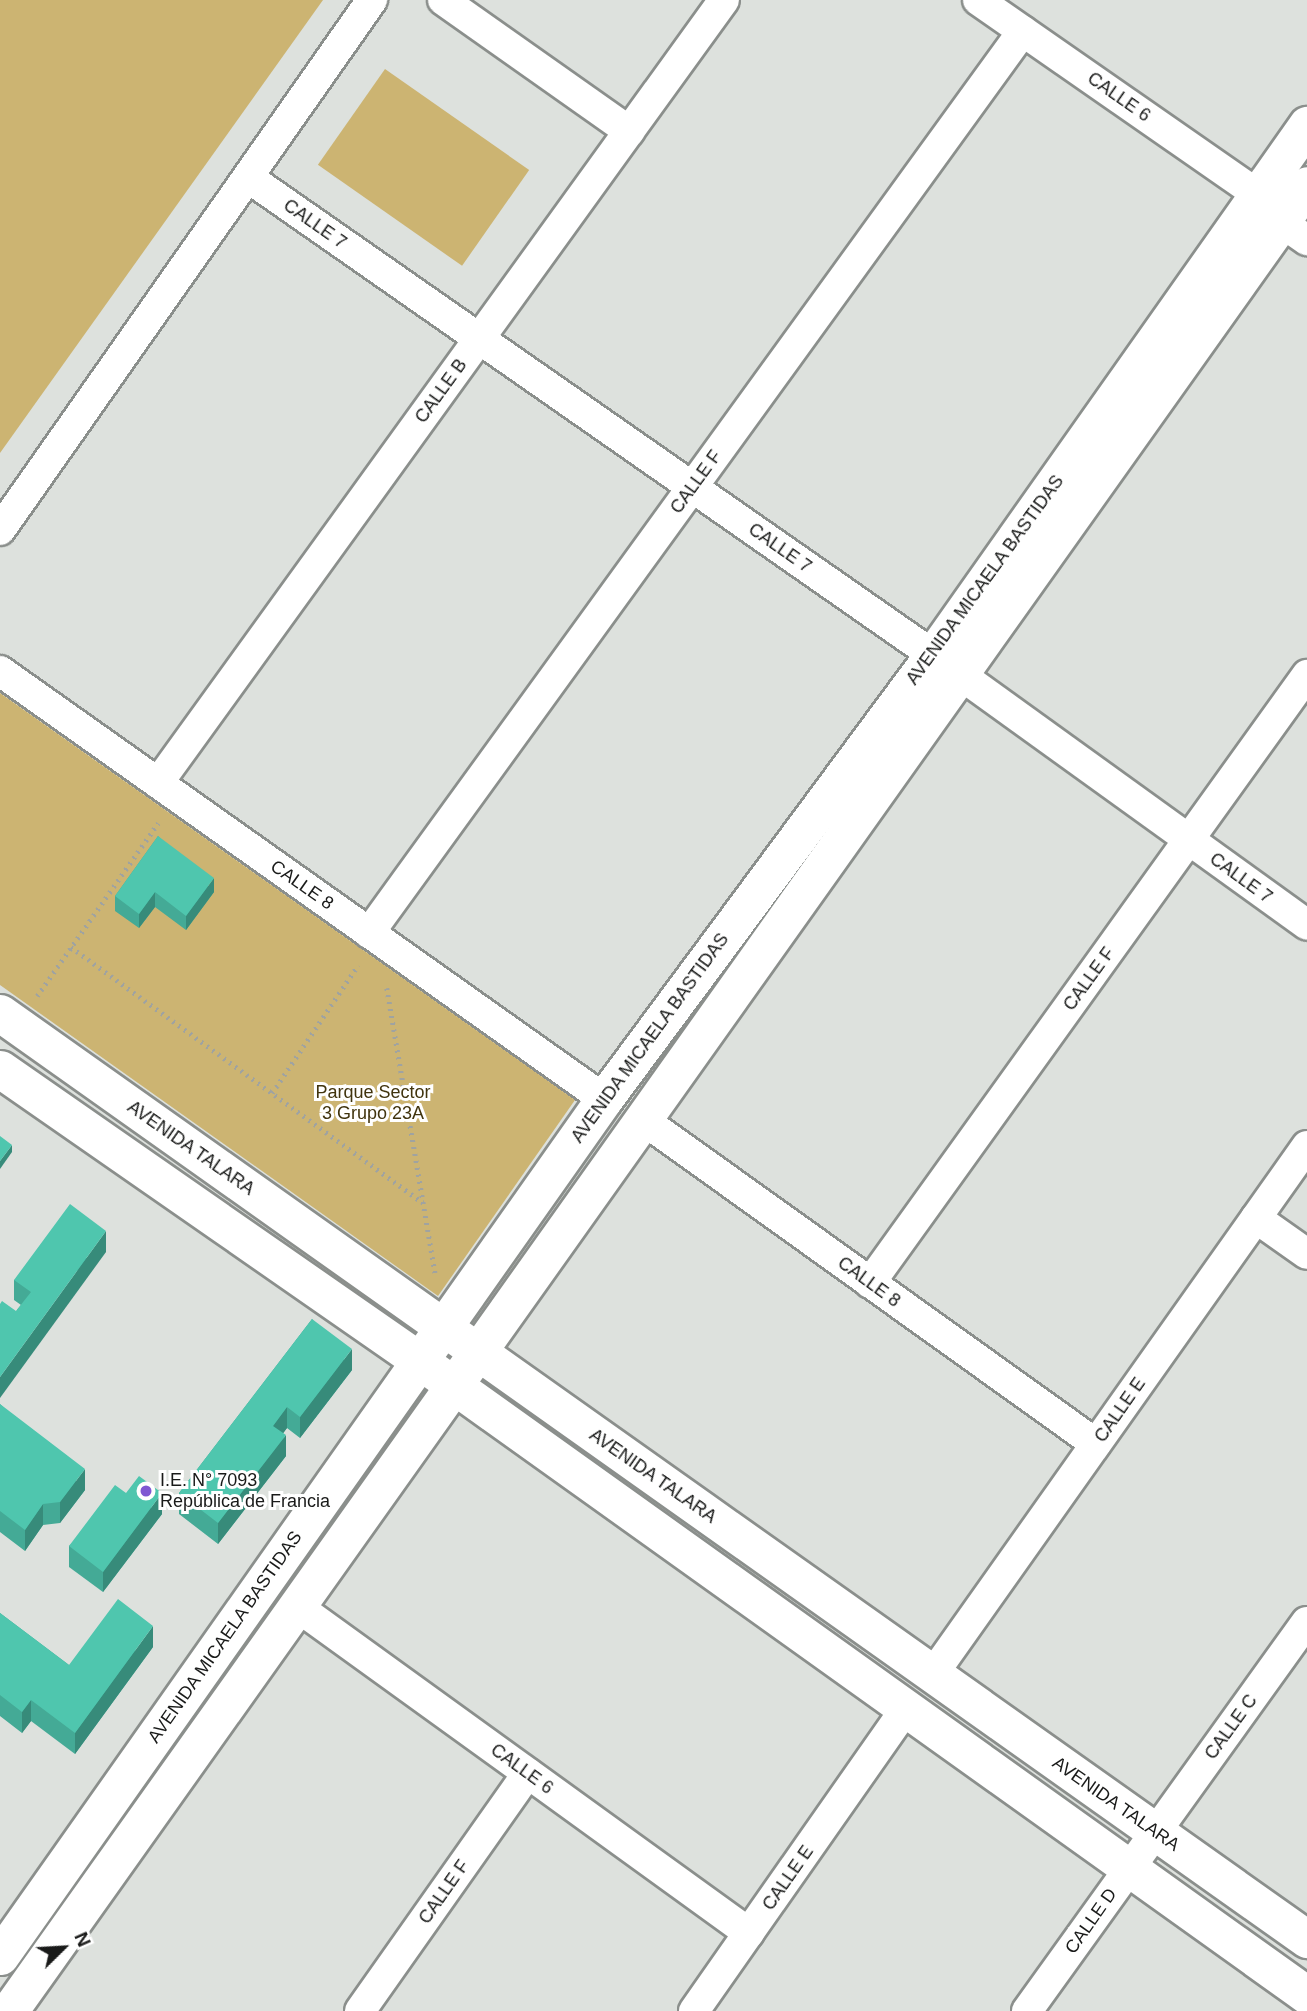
<!DOCTYPE html>
<meta charset="utf-8">
<style>
body{margin:0}
#map{position:relative;width:1307px;height:2011px;overflow:hidden;background:#dde1dd;font-family:Helvetica,sans-serif}
div>[style]{position:absolute}
.green>*{inset:0;background:#ccb472;transform-origin:0 0}
.path>*{height:4.5px;margin-top:-2.25px;transform-origin:0;background:repeating-linear-gradient(90deg,#a0a3a0 0 2px,transparent 0 7px)}
.roads{filter:drop-shadow(2px 0 #8b8f8c) drop-shadow(-2px 0 #8b8f8c) drop-shadow(0 2px #8b8f8c) drop-shadow(0 -2px #8b8f8c)}
.minor>*{height:30px;margin:-15px;padding:0 15px;transform-origin:15px;border-radius:15px;background:#fff}
.tertiary>*{height:37px;margin:-18.5px;padding:0 18.5px;transform-origin:18.5px;border-radius:18.5px;background:#fff}
.wall>*{inset:0;background:#44aa96}
.shaded-wall>*{inset:0;background:#378b7a}
.building>*{inset:0;background:#4fc6ae}
.dots>*{width:19px;height:19px;translate:-50% -50%;box-sizing:border-box;border:4px solid #fff;border-radius:50%}
span{translate:-50% -50%;white-space:nowrap;text-align:center;line-height:1.15;-webkit-text-stroke:6px #fff;paint-order:stroke}
.street-label{font-size:18px;color:#191a19}
.park-label{font-size:18px;color:#41340e}
.poi-label{font-size:18px;color:#191a19}
.left{translate:0 -50%;text-align:left}
.north{position:absolute;left:28px;top:1913px;width:70px;height:70px;-webkit-text-stroke:5px #fff;paint-order:stroke;rotate:66deg;font-size:19px;font-weight:700;line-height:28px;text-align:center;color:#191a19}
.north::after{content:'';display:block;margin:auto;width:24px;height:32px;background:#191a19;clip-path:polygon(50% 0,100% 100%,50% 72%,0 100%)}
</style>
<div id="map">
<div class="green">
<i style="clip-path:polygon(0 0,323px 0,0 453px)"></i>
<i style="left:385px;top:69px;width:176px;height:117px;rotate:35deg"></i>
<i style="clip-path:polygon(0 693px,575px 1100px,438px 1296px,0 985px)"></i>
</div>
<div class="path">
<i style="left:71px;top:947px;width:435px;rotate:36deg"></i>
<i style="left:387px;top:988px;width:289px;rotate:80.4deg"></i>
<i style="left:37px;top:996px;width:211px;rotate:-55deg"></i>
<i style="left:272px;top:1093px;width:154px;rotate:-56.1deg"></i>
</div>
<div class="roads">
<div class="minor">
<i style="left:443px;top:0;width:228px;rotate:35.2deg"></i>
<i style="left:978px;top:0;width:342px;rotate:34.8deg"></i>
<i style="left:249px;top:178px;width:834px;rotate:34.89deg"></i>
<i style="left:933px;top:655px;width:461px;rotate:35.8deg"></i>
<i style="left:1281px;top:222px;width:32px;rotate:35deg"></i>
<i style="left:0;top:530px;width:648px;rotate:-54.94deg"></i>
<i style="left:0;top:671px;width:740px;rotate:35.32deg"></i>
<i style="left:158px;top:783px;width:966px;rotate:-54.14deg"></i>
<i style="left:369px;top:933px;width:1114px;rotate:-54.06deg"></i>
<i style="left:642px;top:1119px;width:558px;rotate:35.6deg"></i>
<i style="left:1256px;top:1218px;width:62px;rotate:35.2deg"></i>
<i style="left:870px;top:1283px;width:749px;rotate:-54.29deg"></i>
<i style="left:295px;top:1605px;width:560px;rotate:35.85deg"></i>
<i style="left:933px;top:1674px;width:647px;rotate:-54.69deg"></i>
<i style="left:360px;top:2011px;width:291px;rotate:-54.8deg"></i>
<i style="left:694px;top:2011px;width:368px;rotate:-55deg"></i>
<i style="left:1027px;top:2011px;width:479px;rotate:-54.3deg"></i>
</div>
<div class="tertiary">
<i style="left:0;top:1013px;width:1602px;rotate:35.32deg"></i>
<i style="left:0;top:1069px;width:512px;rotate:34.81deg"></i>
<i style="left:420px;top:1361px;width:1090px;rotate:35.56deg"></i>
<i style="left:0;top:1956px;width:1048px;rotate:-54.82deg"></i>
<i style="left:604px;top:1099px;width:553px;rotate:-53.46deg"></i>
<i style="left:933px;top:655px;width:649px;rotate:-54.79deg"></i>
<i style="left:9px;top:2011px;width:2240px;rotate:-54.59deg"></i>
</div>
</div>
<div class="wall">
<i style="clip-path:polygon(158px 836px,214px 892px,186px 930px,155px 907px,139px 928px,115px 911px,115px 896px)"></i>
<i style="clip-path:polygon(106px 1252px,16px 1311px,21px 1305px,14px 1300px,14px 1280px)"></i>
<i style="clip-path:polygon(312px 1319px,352px 1370px,300px 1438px,287px 1428px,283px 1433px,286px 1456px,218px 1544px,179px 1514px,179px 1493px)"></i>
<i style="clip-path:polygon(0 1404px,85px 1490px,60px 1523px,43px 1525px,25px 1551px,0 1532px)"></i>
<i style="clip-path:polygon(126px 1493px,162px 1514px,103px 1592px,69px 1567px,69px 1546px)"></i>
<i style="clip-path:polygon(0 1613px,69px 1665px,153px 1647px,75px 1754px,31px 1721px,22px 1733px,0 1716px)"></i>
</div>
<div class="shaded-wall">
<i style="clip-path:polygon(214px 878px,214px 892px,186px 930px,186px 916px)"></i>
<i style="clip-path:polygon(155px 892px,155px 907px,139px 928px,139px 914px)"></i>
<i style="clip-path:polygon(12px 1145px,12px 1152px,0 1169px,0 1161px)"></i>
<i style="clip-path:polygon(106px 1231px,106px 1252px,0 1398px,0 1377px)"></i>
<i style="clip-path:polygon(352px 1349px,352px 1370px,300px 1438px,300px 1417px)"></i>
<i style="clip-path:polygon(287px 1407px,287px 1428px,273px 1447px,273px 1426px)"></i>
<i style="clip-path:polygon(286px 1435px,286px 1456px,218px 1544px,218px 1523px)"></i>
<i style="clip-path:polygon(85px 1469px,85px 1490px,60px 1523px,60px 1502px)"></i>
<i style="clip-path:polygon(162px 1493px,162px 1514px,103px 1592px,103px 1572px)"></i>
<i style="clip-path:polygon(43px 1504px,43px 1525px,25px 1551px,25px 1530px)"></i>
<i style="clip-path:polygon(153px 1626px,153px 1647px,75px 1754px,75px 1733px)"></i>
<i style="clip-path:polygon(31px 1700px,31px 1721px,22px 1733px,22px 1712px)"></i>
</div>
<div class="building">
<i style="clip-path:polygon(158px 836px,214px 878px,186px 916px,155px 892px,139px 914px,115px 896px)"></i>
<i style="clip-path:polygon(0 1136px,12px 1145px,0 1161px)"></i>
<i style="clip-path:polygon(70px 1204px,106px 1231px,0 1377px,0 1304px,2px 1301px,16px 1311px,31px 1292px,14px 1280px)"></i>
<i style="clip-path:polygon(312px 1319px,352px 1349px,300px 1417px,287px 1407px,273px 1426px,286px 1435px,218px 1523px,179px 1493px)"></i>
<i style="clip-path:polygon(0 1404px,85px 1469px,60px 1502px,43px 1504px,25px 1530px,0 1511px)"></i>
<i style="clip-path:polygon(139px 1476px,162px 1493px,103px 1572px,69px 1546px,115px 1485px,126px 1493px)"></i>
<i style="clip-path:polygon(118px 1599px,153px 1626px,75px 1733px,31px 1700px,22px 1712px,0 1695px,0 1613px,69px 1665px)"></i>
</div>
<div class="dots">
<i style="left:146px;top:1491px;background:#7f58d2"></i>
</div>
<div class="street-label">
<span style="left:1119px;top:97px;rotate:35deg">CALLE 6</span>
<span style="left:315px;top:224px;rotate:35deg">CALLE 7</span>
<span style="left:441px;top:391px;rotate:-54deg">CALLE B</span>
<span style="left:696px;top:482px;rotate:-54deg">CALLE F</span>
<span style="left:780px;top:548px;rotate:35deg">CALLE 7</span>
<span style="left:985px;top:580px;rotate:-54deg">AVENIDA MICAELA BASTIDAS</span>
<span style="left:1241px;top:878px;rotate:36deg">CALLE 7</span>
<span style="left:302px;top:885px;rotate:35deg">CALLE 8</span>
<span style="left:1089px;top:979px;rotate:-54deg">CALLE F</span>
<span style="left:650px;top:1038px;rotate:-54deg">AVENIDA MICAELA BASTIDAS</span>
<span style="left:191px;top:1148px;rotate:35deg">AVENIDA TALARA</span>
<span style="left:869px;top:1282px;rotate:36deg">CALLE 8</span>
<span style="left:1120px;top:1410px;rotate:-55deg">CALLE E</span>
<span style="left:653px;top:1476px;rotate:35deg">AVENIDA TALARA</span>
<span style="left:225px;top:1637px;rotate:-55deg">AVENIDA MICAELA BASTIDAS</span>
<span style="left:1231px;top:1727px;rotate:-54deg">CALLE C</span>
<span style="left:522px;top:1769px;rotate:36deg">CALLE 6</span>
<span style="left:1116px;top:1804px;rotate:35deg">AVENIDA TALARA</span>
<span style="left:788px;top:1878px;rotate:-55deg">CALLE E</span>
<span style="left:444px;top:1892px;rotate:-55deg">CALLE F</span>
<span style="left:1091px;top:1921px;rotate:-55deg">CALLE D</span>
</div>
<div class="park-label">
<span style="left:373px;top:1103px">Parque Sector<br>3 Grupo 23A</span>
</div>
<div class="poi-label">
<span class="left" style="left:160px;top:1491px">I.E. N° 7093<br>República de Francia</span>
</div>
<div class="north">N</div>
</div>
